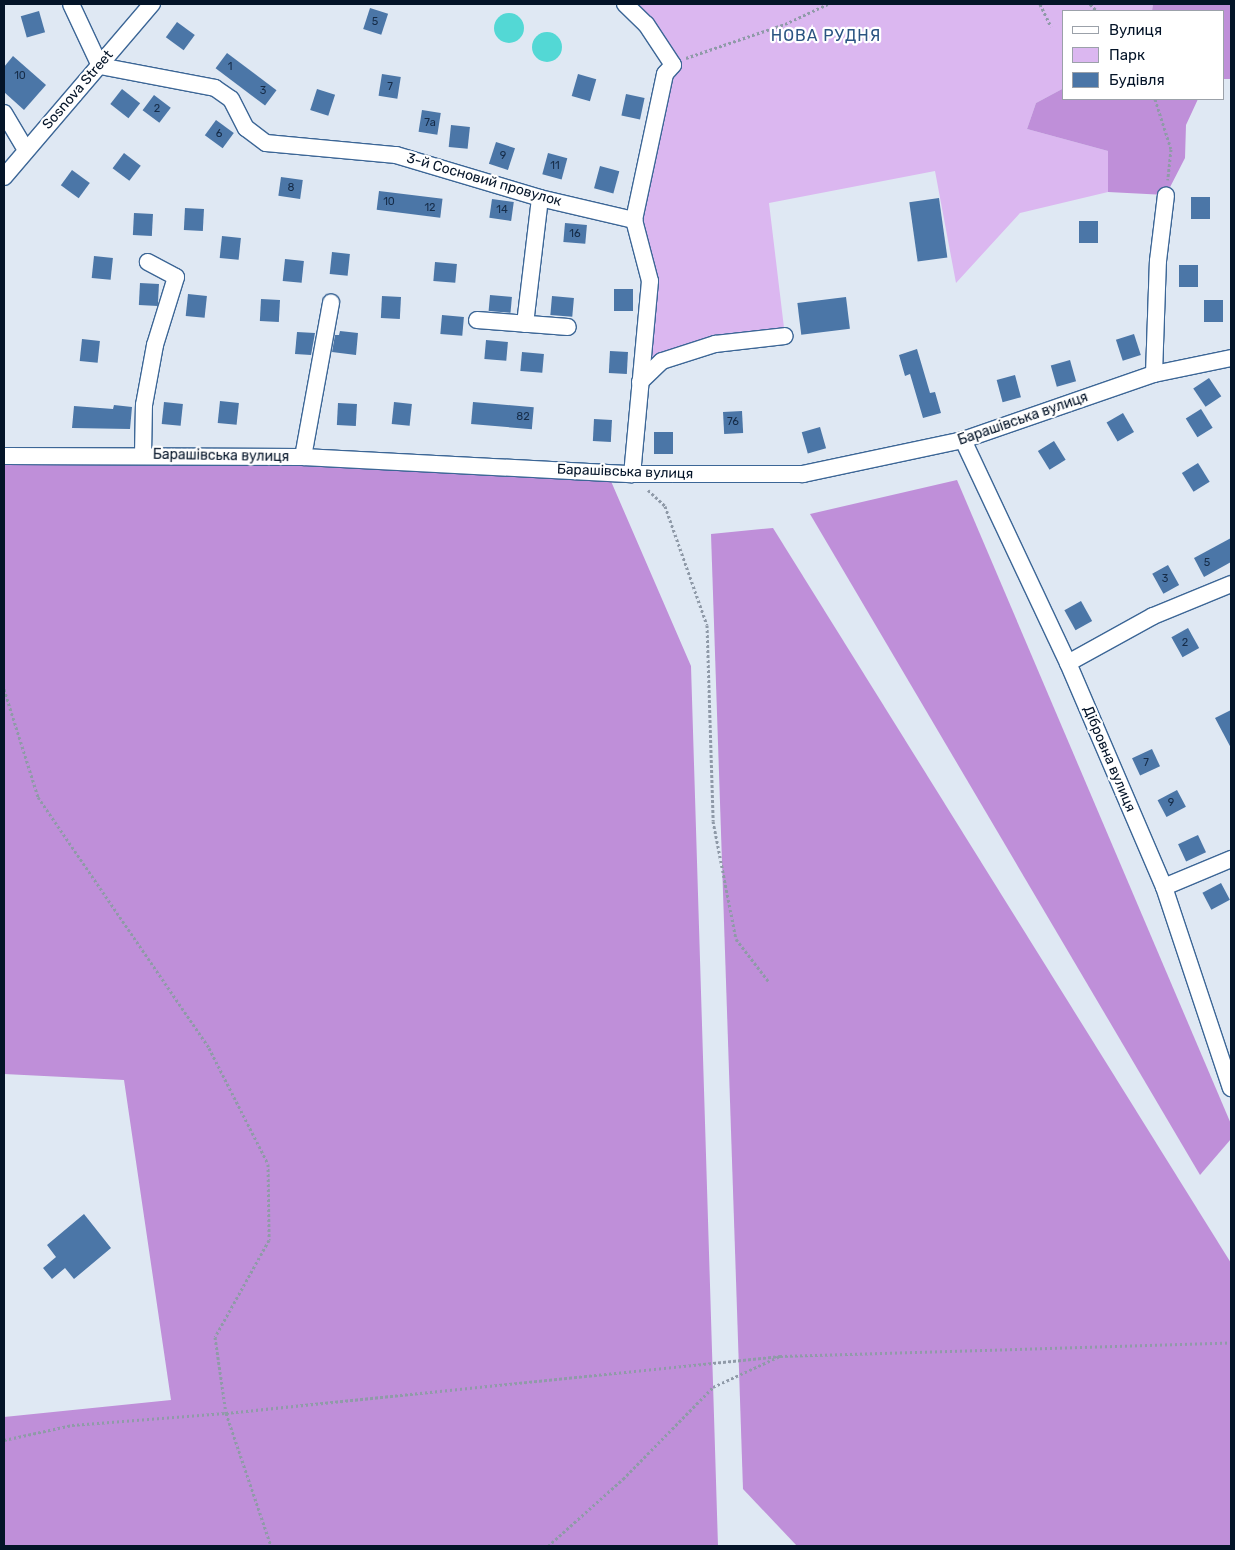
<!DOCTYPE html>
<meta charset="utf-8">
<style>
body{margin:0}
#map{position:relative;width:1235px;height:1550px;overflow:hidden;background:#dfe8f3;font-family:Rubik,sans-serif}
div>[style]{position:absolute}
.green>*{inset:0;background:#dbb7f0}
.forest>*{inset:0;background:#bf8fd9}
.water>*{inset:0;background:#53d8d5}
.round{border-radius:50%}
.building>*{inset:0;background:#4b76a7;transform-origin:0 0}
.path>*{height:3px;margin-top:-1.5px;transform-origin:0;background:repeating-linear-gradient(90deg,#8f9aa8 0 2.5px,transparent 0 5px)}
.roads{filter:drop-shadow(1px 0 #3c6696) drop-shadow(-1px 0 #3c6696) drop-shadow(0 1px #3c6696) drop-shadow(0 -1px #3c6696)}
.minor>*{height:16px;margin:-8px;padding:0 8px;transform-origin:8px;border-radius:8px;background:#fff}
span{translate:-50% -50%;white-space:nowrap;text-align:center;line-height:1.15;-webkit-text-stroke:4.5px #fff;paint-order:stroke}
.number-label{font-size:11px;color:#162c48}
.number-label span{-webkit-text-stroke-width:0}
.street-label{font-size:14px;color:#041428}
.quarter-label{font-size:16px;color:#2b5482;letter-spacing:1px}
.frame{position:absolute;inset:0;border:5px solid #041428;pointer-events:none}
.legend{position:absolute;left:1062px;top:10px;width:162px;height:90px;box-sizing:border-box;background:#fff;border:1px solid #9ba1a9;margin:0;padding:6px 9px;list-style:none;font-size:15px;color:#041428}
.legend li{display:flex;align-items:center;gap:10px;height:25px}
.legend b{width:25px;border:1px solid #9ba1a9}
</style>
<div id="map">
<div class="green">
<i style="clip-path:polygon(625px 4px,1153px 4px,1152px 11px,1064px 11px,1064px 88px,1036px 103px,1027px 129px,1108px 151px,1108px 192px,1020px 213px,956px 283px,935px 171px,769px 203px,785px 336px,662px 361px,640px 382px,650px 281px,634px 220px,665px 74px,661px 47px)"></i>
</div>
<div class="forest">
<i style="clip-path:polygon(1153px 4px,1231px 4px,1231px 79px,1224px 79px,1224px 11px,1152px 11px)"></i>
<i style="clip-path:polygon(1064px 88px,1064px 99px,1198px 99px,1186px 125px,1185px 158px,1166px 195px,1108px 192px,1108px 151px,1027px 129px,1036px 103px)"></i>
<i style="clip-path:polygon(4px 457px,607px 472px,691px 666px,718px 1546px,4px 1546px,4px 1417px,171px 1400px,124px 1080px,4px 1074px)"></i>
<i style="clip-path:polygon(957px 480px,1231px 1124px,1231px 1139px,1200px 1175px,810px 514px)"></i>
<i style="clip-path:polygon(773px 528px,1231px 1263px,1231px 1546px,797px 1546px,743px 1489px,711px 534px)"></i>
</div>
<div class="water">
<i class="round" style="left:494px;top:13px;width:30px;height:30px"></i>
<i class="round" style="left:532px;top:32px;width:30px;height:30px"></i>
</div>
<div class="building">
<i style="left:370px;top:8px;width:19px;height:22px;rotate:18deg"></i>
<i style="left:39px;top:11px;width:22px;height:19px;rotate:74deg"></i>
<i style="left:177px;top:22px;width:22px;height:19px;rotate:36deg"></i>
<i style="left:227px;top:53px;width:62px;height:19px;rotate:37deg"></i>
<i style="clip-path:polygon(13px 56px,46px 85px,24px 110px,4px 92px,4px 67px)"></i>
<i style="left:382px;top:74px;width:19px;height:22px;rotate:9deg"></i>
<i style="left:578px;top:74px;width:19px;height:23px;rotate:16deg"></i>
<i style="left:122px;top:89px;width:23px;height:19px;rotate:38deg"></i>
<i style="left:317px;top:89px;width:19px;height:22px;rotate:18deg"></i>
<i style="left:626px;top:94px;width:19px;height:22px;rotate:12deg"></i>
<i style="left:154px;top:95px;width:21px;height:19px;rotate:37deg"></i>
<i style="left:422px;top:110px;width:19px;height:22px;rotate:9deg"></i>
<i style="left:216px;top:120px;width:22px;height:19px;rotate:36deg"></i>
<i style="left:451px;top:125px;width:19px;height:22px;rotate:6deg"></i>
<i style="left:496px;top:142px;width:20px;height:23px;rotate:18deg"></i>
<i style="left:124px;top:153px;width:21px;height:19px;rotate:37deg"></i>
<i style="left:548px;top:153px;width:20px;height:22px;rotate:15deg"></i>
<i style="left:600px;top:166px;width:20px;height:23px;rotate:15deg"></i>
<i style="left:72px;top:170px;width:22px;height:19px;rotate:36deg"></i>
<i style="left:281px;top:177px;width:22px;height:19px;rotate:8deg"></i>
<i style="left:379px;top:191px;width:64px;height:19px;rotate:7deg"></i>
<i style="left:1191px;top:197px;width:19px;height:22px"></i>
<i style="left:939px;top:198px;width:60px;height:30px;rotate:82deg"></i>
<i style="left:492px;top:199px;width:22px;height:19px;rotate:8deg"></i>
<i style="left:185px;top:208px;width:19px;height:22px;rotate:3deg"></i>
<i style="left:134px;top:213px;width:19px;height:22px;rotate:3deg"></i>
<i style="left:1079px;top:221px;width:19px;height:22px"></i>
<i style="left:565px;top:223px;width:22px;height:19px;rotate:5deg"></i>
<i style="left:222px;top:236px;width:19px;height:22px;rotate:6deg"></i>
<i style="left:332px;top:252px;width:18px;height:22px;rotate:6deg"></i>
<i style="left:94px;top:256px;width:19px;height:22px;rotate:6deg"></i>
<i style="left:285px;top:259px;width:19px;height:22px;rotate:6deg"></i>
<i style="left:435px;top:262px;width:22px;height:19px;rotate:5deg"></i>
<i style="left:1179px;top:265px;width:19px;height:22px"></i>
<i style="left:140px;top:283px;width:19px;height:22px;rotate:3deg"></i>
<i style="left:614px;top:289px;width:19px;height:22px"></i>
<i style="left:188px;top:294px;width:19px;height:22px;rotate:6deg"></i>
<i style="left:490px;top:295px;width:22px;height:16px;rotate:5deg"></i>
<i style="left:382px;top:296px;width:19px;height:22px;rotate:3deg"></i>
<i style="left:552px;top:296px;width:22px;height:19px;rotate:5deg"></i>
<i style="left:846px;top:297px;width:32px;height:49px;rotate:83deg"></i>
<i style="left:261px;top:299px;width:19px;height:22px;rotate:3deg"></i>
<i style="left:1204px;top:300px;width:19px;height:22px"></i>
<i style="left:442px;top:315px;width:22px;height:19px;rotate:5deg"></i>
<i style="clip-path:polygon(340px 331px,358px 333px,356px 355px,332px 352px,335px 335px,339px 335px)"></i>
<i style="clip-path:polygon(297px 332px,315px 333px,311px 355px,295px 354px)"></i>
<i style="left:1134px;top:334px;width:22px;height:19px;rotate:72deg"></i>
<i style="left:82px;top:339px;width:18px;height:22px;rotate:6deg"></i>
<i style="left:486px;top:340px;width:22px;height:19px;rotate:5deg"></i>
<i style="clip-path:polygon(917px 349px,930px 393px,935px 392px,941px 413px,923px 418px,910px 374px,905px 376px,899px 355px)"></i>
<i style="left:610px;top:351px;width:18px;height:22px;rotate:3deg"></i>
<i style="left:522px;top:352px;width:22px;height:19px;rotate:5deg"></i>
<i style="left:1070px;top:360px;width:22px;height:20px;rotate:74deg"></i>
<i style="left:1015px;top:375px;width:23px;height:19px;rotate:75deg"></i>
<i style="left:1209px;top:378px;width:22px;height:19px;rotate:56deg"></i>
<i style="left:220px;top:401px;width:19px;height:22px;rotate:6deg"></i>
<i style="left:164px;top:402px;width:19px;height:22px;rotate:6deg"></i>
<i style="left:394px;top:402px;width:18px;height:22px;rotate:6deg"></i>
<i style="left:473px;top:402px;width:61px;height:22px;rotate:5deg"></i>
<i style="left:338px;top:403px;width:19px;height:22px;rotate:3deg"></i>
<i style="clip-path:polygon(114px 405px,132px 407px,130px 429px,72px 428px,74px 406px,113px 409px)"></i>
<i style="left:1201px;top:409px;width:22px;height:18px;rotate:58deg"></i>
<i style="left:742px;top:411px;width:22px;height:19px;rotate:87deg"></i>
<i style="left:1123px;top:413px;width:22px;height:19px;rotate:60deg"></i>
<i style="left:594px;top:419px;width:18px;height:22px;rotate:3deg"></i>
<i style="left:820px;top:427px;width:22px;height:19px;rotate:74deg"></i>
<i style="left:654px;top:432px;width:19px;height:22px"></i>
<i style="left:1054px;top:441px;width:22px;height:19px;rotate:58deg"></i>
<i style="left:1198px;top:463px;width:22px;height:19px;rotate:58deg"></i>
<i style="clip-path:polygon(1231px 538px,1231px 562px,1204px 577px,1194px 558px)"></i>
<i style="left:1168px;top:565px;width:23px;height:18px;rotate:61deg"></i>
<i style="left:1081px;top:601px;width:23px;height:19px;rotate:61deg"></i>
<i style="left:1188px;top:628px;width:23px;height:19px;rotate:61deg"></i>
<i style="clip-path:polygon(1231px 710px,1231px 748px,1215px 718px)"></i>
<i style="left:1152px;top:749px;width:19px;height:22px;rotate:65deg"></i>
<i style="left:1177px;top:790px;width:19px;height:22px;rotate:62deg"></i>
<i style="left:1198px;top:835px;width:19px;height:22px;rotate:65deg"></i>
<i style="left:1221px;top:883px;width:19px;height:21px;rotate:62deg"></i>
<i style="clip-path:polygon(84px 1214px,111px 1248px,74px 1279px,65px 1268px,52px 1279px,43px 1268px,56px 1257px,47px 1245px)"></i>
</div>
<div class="path">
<i style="left:1040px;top:4px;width:25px;rotate:64deg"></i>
<i style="left:1090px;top:4px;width:10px;rotate:45deg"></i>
<i style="left:686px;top:58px;width:105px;rotate:-19deg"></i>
<i style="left:785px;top:24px;width:47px;rotate:-24.9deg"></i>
<i style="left:1155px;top:99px;width:52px;rotate:72.3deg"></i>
<i style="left:1171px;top:149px;width:31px;rotate:96deg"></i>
<i style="left:648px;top:490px;width:23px;rotate:43deg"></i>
<i style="left:665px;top:506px;width:126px;rotate:70.6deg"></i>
<i style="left:707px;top:625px;width:196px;rotate:88.2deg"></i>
<i style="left:713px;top:821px;width:120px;rotate:79deg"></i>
<i style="left:736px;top:939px;width:54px;rotate:52.5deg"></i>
<i style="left:4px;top:689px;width:113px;rotate:72.5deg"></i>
<i style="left:38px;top:797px;width:304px;rotate:55.7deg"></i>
<i style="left:209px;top:1048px;width:130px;rotate:63deg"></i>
<i style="left:268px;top:1164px;width:76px;rotate:89.2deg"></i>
<i style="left:269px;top:1240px;width:111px;rotate:119.1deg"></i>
<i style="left:215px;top:1337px;width:77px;rotate:81.8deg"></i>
<i style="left:226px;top:1413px;width:140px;rotate:71.3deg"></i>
<i style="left:4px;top:1440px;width:70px;rotate:-12.4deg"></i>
<i style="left:72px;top:1425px;width:154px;rotate:-4.5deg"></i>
<i style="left:226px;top:1413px;width:557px;rotate:-5.87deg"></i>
<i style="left:548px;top:1546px;width:101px;rotate:-41.8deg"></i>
<i style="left:623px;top:1479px;width:129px;rotate:-45.6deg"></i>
<i style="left:713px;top:1387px;width:74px;rotate:-24.8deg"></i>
<i style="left:780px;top:1356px;width:451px;rotate:-1.7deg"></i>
</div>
<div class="roads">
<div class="minor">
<i style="left:71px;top:4px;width:68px;rotate:64.9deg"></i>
<i style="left:100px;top:66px;width:117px;rotate:10.8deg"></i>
<i style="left:215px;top:88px;width:19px;rotate:35deg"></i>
<i style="left:231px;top:99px;width:33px;rotate:63deg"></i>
<i style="left:246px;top:128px;width:25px;rotate:37deg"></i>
<i style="left:266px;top:143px;width:131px;rotate:5.3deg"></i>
<i style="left:396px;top:155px;width:150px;rotate:16.6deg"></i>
<i style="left:540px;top:198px;width:97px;rotate:13.2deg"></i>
<i style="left:625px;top:4px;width:29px;rotate:44deg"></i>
<i style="left:646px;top:24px;width:49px;rotate:56.6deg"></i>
<i style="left:673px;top:65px;width:12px;rotate:132deg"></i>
<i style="left:665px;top:74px;width:149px;rotate:102deg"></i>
<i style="left:634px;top:220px;width:63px;rotate:75.3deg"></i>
<i style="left:650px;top:281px;width:194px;rotate:95.3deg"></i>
<i style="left:4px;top:113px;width:43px;rotate:59.3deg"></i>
<i style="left:4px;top:177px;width:228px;rotate:-49.5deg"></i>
<i style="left:477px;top:320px;width:91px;rotate:4.4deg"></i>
<i style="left:525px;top:324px;width:127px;rotate:-83.2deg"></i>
<i style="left:1154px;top:374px;width:113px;rotate:-88deg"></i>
<i style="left:1158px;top:261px;width:66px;rotate:-83.1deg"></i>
<i style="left:640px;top:382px;width:30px;rotate:-44deg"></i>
<i style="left:662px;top:361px;width:56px;rotate:-17.8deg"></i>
<i style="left:715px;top:344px;width:70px;rotate:-6.5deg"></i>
<i style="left:963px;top:440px;width:246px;rotate:64.8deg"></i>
<i style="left:1068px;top:663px;width:244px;rotate:66.8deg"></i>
<i style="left:1164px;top:887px;width:212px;rotate:71.6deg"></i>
<i style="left:143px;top:455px;width:50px;rotate:-88.9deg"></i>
<i style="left:144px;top:405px;width:61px;rotate:-79.6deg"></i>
<i style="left:155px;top:345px;width:71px;rotate:-72.8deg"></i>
<i style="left:176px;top:277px;width:32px;rotate:-152deg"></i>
<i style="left:4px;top:456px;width:299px;rotate:0.2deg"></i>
<i style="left:303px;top:457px;width:329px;rotate:3deg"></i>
<i style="left:632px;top:474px;width:171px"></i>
<i style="left:803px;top:474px;width:164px;rotate:-12deg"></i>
<i style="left:963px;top:440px;width:202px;rotate:-19.1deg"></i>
<i style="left:1154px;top:374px;width:79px;rotate:-11.7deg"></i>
<i style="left:303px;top:457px;width:157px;rotate:-79.7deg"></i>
<i style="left:1068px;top:663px;width:97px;rotate:-28.9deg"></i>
<i style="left:1153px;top:616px;width:84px;rotate:-22.3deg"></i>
<i style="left:1164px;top:887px;width:73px;rotate:-22.7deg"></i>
</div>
</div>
<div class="number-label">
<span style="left:375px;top:22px">5</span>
<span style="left:230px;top:67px">1</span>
<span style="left:20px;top:76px">10</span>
<span style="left:390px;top:87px">7</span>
<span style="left:263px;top:91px">3</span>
<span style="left:157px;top:109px">2</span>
<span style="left:430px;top:123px">7а</span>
<span style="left:219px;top:134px">6</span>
<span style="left:503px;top:156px">9</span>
<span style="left:555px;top:166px">11</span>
<span style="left:291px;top:188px">8</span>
<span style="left:389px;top:202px">10</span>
<span style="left:430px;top:208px">12</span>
<span style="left:502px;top:210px">14</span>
<span style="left:575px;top:234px">16</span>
<span style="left:523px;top:417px">82</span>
<span style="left:733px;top:422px">76</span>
<span style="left:1207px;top:563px">5</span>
<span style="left:1165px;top:579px">3</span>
<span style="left:1185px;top:643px">2</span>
<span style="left:1146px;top:763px">7</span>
<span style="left:1171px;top:803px">9</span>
</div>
<div class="street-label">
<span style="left:78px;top:90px;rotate:-49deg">Sosnova Street</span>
<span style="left:484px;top:180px;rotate:16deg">3-й Сосновий провулок</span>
<span style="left:1023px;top:419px;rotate:-19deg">Барашівська вулиця</span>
<span style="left:221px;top:456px;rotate:1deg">Барашівська вулиця</span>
<span style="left:625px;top:472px;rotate:2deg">Барашівська вулиця</span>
<span style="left:1109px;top:759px;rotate:67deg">Дібровна вулиця</span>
</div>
<div class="quarter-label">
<span style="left:826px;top:36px">НОВА РУДНЯ</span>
</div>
<div class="frame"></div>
<ul class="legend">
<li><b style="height:6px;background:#fff"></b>Вулиця</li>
<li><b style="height:14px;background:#dbb7f0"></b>Парк</li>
<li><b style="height:14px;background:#4b76a7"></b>Будівля</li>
</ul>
</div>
